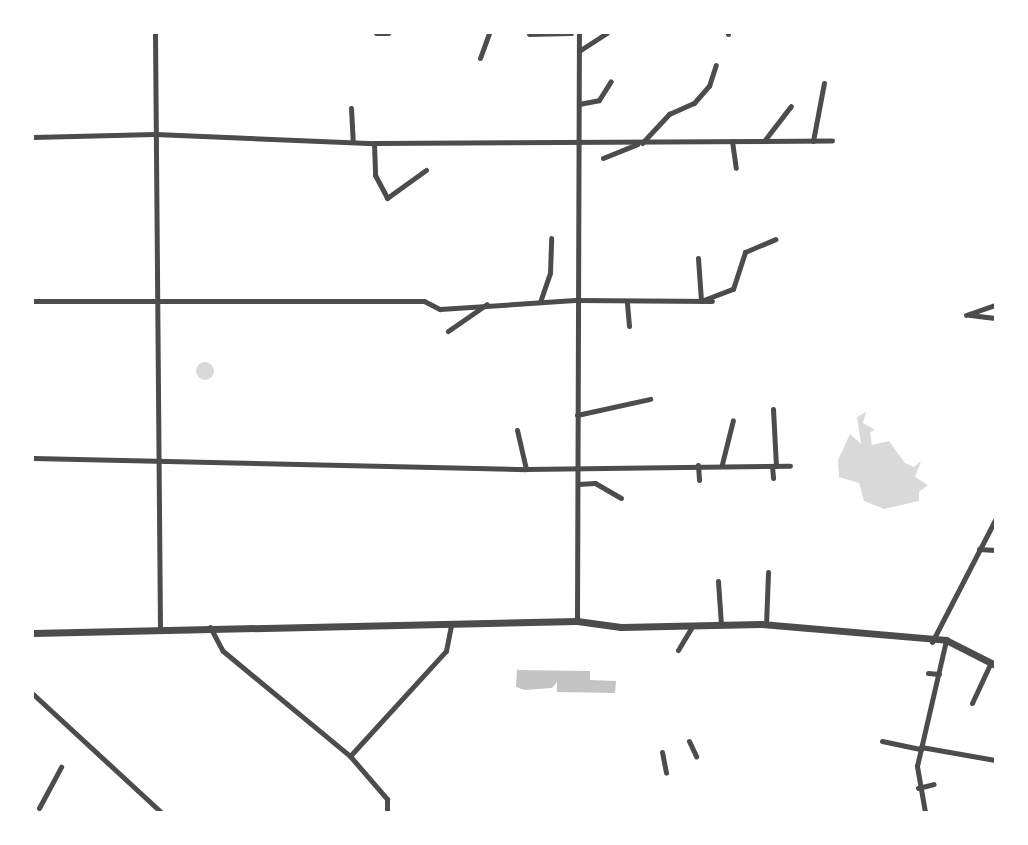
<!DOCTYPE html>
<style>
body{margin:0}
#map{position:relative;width:1028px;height:845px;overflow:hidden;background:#fff;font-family:Barlow,sans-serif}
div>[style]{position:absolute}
.water>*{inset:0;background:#d9d9d9}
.round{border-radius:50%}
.building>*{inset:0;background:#c4c4c4}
.minor>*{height:5px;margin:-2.5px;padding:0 2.5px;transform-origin:2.5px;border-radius:2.5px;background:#4c4c4c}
.tertiary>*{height:7px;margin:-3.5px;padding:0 3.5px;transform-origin:3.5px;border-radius:3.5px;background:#4c4c4c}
span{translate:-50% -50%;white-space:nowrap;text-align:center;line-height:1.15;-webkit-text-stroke:4.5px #fff;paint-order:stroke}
.frame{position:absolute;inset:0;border:34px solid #fff;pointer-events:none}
</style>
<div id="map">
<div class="water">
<i class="round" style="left:196px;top:362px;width:18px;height:18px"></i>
<i style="clip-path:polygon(866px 412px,863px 423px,875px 430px,870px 432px,872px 445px,889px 441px,905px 463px,914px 467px,921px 461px,915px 477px,928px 485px,919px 492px,919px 501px,884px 509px,864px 501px,859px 483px,839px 477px,838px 460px,850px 434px,861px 444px,857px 417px)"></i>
</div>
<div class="building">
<i style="clip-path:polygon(517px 670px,590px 671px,590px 680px,616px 681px,615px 693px,557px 692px,557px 682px,552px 688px,525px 690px,516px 687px)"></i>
</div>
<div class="minor">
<i style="left:155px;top:33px;width:598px;rotate:89.52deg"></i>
<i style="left:376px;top:33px;width:12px"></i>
<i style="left:529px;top:34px;width:42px;rotate:-1.4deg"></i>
<i style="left:728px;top:34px;width:1px;rotate:-90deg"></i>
<i style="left:579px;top:51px;width:33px;rotate:-33deg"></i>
<i style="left:480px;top:58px;width:27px;rotate:-70deg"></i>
<i style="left:579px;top:104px;width:20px;rotate:-11deg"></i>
<i style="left:599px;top:100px;width:22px;rotate:-58deg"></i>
<i style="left:351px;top:108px;width:34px;rotate:87deg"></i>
<i style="left:33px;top:137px;width:122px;rotate:-1.4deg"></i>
<i style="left:155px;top:134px;width:219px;rotate:2.4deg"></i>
<i style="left:374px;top:143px;width:458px;rotate:-0.3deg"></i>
<i style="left:732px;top:141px;width:27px;rotate:82deg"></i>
<i style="left:764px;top:141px;width:44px;rotate:-52.4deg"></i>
<i style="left:813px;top:141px;width:59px;rotate:-79.3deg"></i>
<i style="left:374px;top:143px;width:32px;rotate:88deg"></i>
<i style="left:375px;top:175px;width:26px;rotate:62deg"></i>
<i style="left:387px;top:198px;width:48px;rotate:-35.7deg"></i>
<i style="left:642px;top:143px;width:40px;rotate:-47deg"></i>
<i style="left:669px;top:114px;width:27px;rotate:-24deg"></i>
<i style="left:694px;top:103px;width:23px;rotate:-49deg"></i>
<i style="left:709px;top:86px;width:22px;rotate:-72deg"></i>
<i style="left:603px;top:158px;width:37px;rotate:-22deg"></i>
<i style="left:698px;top:258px;width:43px;rotate:86deg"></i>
<i style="left:701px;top:301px;width:34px;rotate:-21deg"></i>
<i style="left:733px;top:289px;width:39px;rotate:-72deg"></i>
<i style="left:745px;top:252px;width:33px;rotate:-23deg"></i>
<i style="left:33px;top:301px;width:391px"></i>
<i style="left:424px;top:301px;width:18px;rotate:27deg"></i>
<i style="left:440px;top:309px;width:135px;rotate:-3.8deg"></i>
<i style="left:575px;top:300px;width:137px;rotate:0.4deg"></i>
<i style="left:540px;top:302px;width:31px;rotate:-71deg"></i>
<i style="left:550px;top:273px;width:35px;rotate:-88deg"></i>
<i style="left:627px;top:303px;width:23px;rotate:85deg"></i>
<i style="left:966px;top:315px;width:31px;rotate:-19deg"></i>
<i style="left:970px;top:315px;width:25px;rotate:7deg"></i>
<i style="left:448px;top:331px;width:47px;rotate:-34.7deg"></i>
<i style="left:773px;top:409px;width:57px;rotate:87deg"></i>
<i style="left:577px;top:415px;width:75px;rotate:-12.4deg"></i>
<i style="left:517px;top:430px;width:40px;rotate:77deg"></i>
<i style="left:33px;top:458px;width:493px;rotate:1.3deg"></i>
<i style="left:526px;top:469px;width:264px;rotate:-0.7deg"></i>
<i style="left:722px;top:464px;width:45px;rotate:-76deg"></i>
<i style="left:698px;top:465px;width:15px;rotate:86deg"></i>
<i style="left:772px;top:466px;width:12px;rotate:85deg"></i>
<i style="left:578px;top:484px;width:17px;rotate:-3deg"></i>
<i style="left:595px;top:483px;width:30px;rotate:30deg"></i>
<i style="left:979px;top:549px;width:16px;rotate:4deg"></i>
<i style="left:718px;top:581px;width:44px;rotate:86.1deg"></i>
<i style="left:577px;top:621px;width:588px;rotate:-89.81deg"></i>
<i style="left:766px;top:625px;width:53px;rotate:-87.8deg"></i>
<i style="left:210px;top:627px;width:27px;rotate:62deg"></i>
<i style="left:223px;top:651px;width:165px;rotate:39.6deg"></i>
<i style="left:350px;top:756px;width:57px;rotate:49.3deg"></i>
<i style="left:387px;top:799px;width:13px;rotate:90deg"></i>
<i style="left:932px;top:642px;width:137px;rotate:-62.7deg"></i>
<i style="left:678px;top:650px;width:29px;rotate:-59deg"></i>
<i style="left:928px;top:673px;width:11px;rotate:5deg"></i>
<i style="left:33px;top:694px;width:174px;rotate:42.7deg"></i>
<i style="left:972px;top:703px;width:45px;rotate:-65.1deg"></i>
<i style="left:689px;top:741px;width:17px;rotate:65deg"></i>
<i style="left:882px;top:741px;width:40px;rotate:12deg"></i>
<i style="left:921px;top:747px;width:75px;rotate:10deg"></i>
<i style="left:662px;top:752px;width:21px;rotate:79deg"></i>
<i style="left:350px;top:756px;width:142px;rotate:-47.6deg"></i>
<i style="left:446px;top:651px;width:26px;rotate:-79deg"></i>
<i style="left:918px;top:788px;width:16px;rotate:-14deg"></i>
<i style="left:39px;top:808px;width:47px;rotate:-61.8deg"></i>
<i style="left:925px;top:812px;width:47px;rotate:-99.9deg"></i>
<i style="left:917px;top:766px;width:129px;rotate:-77deg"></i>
</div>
<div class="tertiary">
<i style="left:33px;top:633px;width:544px;rotate:-1.26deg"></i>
<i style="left:577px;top:621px;width:44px;rotate:7.8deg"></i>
<i style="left:621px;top:627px;width:140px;rotate:-1.2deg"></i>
<i style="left:761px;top:624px;width:186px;rotate:4.9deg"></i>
<i style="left:946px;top:640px;width:55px;rotate:27deg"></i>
</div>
<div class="frame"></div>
</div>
